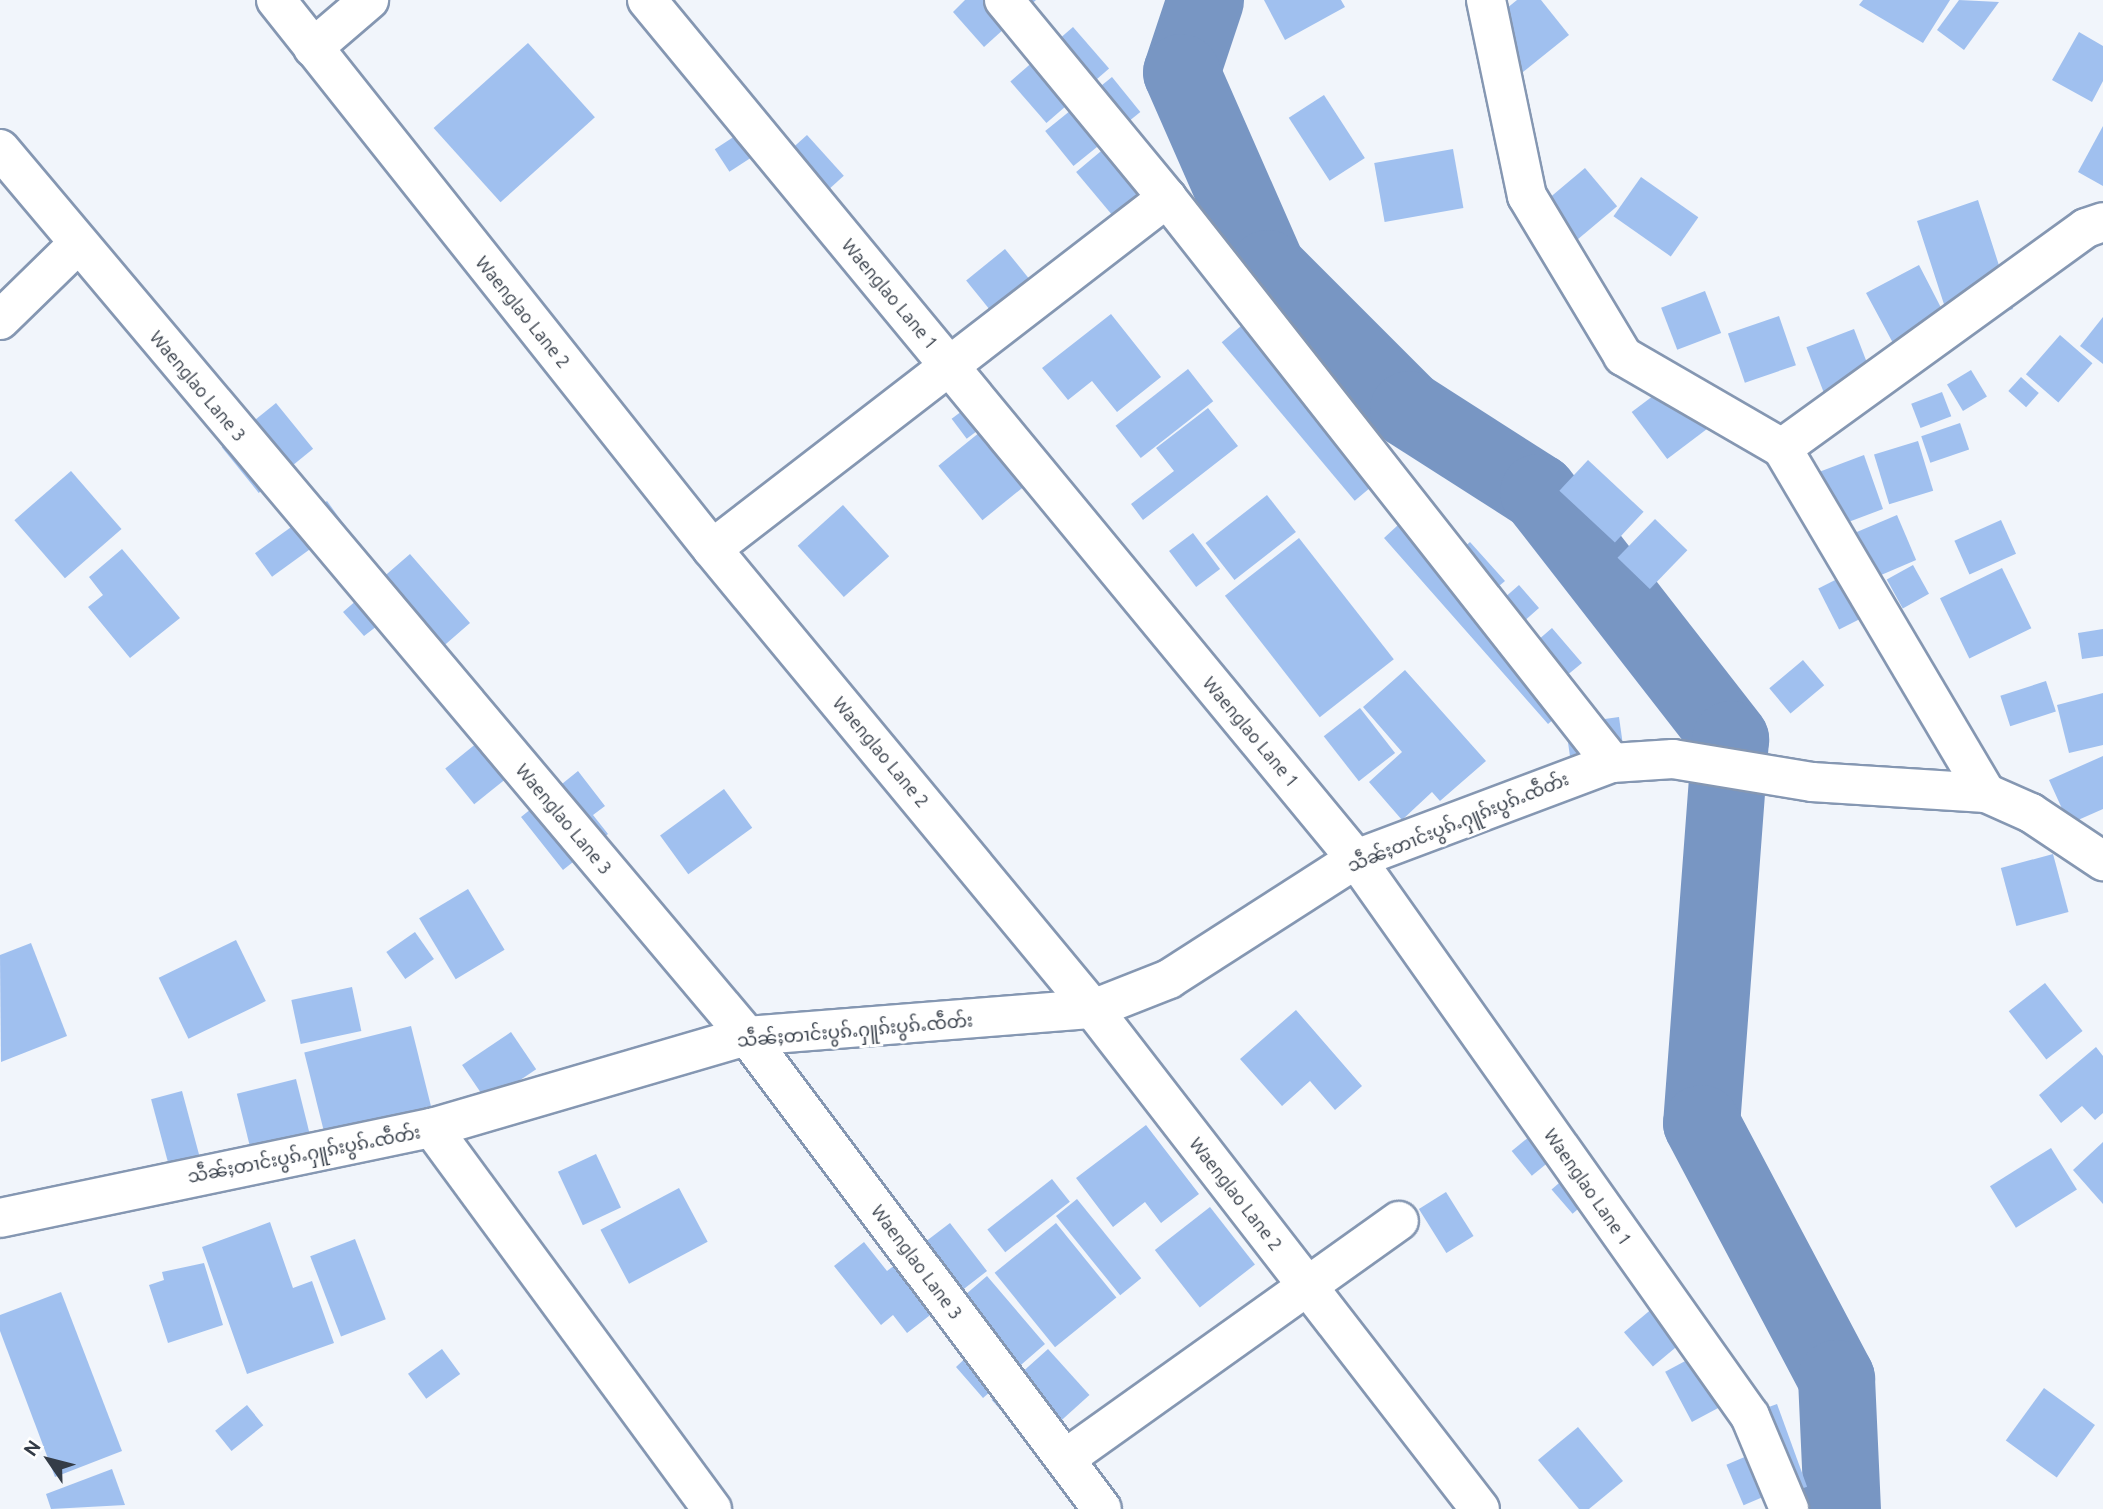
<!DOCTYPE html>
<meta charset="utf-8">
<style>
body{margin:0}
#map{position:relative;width:2103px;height:1509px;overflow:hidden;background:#f1f5fb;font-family:Ubuntu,"Noto Sans Myanmar",sans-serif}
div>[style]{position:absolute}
.river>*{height:77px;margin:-38.5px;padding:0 38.5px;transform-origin:38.5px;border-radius:38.5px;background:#7896c3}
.building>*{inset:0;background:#a0c0ef;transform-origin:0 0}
.roads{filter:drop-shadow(2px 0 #8597b2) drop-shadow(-2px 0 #8597b2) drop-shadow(0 2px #8597b2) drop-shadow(0 -2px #8597b2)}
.minor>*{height:38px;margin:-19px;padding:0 19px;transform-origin:19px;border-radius:19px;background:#fff}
span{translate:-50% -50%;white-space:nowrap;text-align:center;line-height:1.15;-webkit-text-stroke:6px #fff;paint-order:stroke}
.street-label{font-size:18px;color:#343c47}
.north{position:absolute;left:14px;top:1425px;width:70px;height:70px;-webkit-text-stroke:5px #fff;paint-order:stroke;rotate:305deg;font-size:19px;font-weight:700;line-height:28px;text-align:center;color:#343c47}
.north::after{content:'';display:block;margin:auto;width:24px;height:32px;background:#343c47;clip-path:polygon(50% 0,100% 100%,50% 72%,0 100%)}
</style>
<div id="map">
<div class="river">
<i style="left:1205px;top:0;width:76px;rotate:108.4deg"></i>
<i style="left:1181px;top:72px;width:214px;rotate:66.3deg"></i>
<i style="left:1267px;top:268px;width:199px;rotate:45deg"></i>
<i style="left:1408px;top:409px;width:154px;rotate:32.6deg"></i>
<i style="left:1538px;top:492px;width:313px;rotate:52.1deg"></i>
<i style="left:1730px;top:739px;width:385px;rotate:94.3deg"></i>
<i style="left:1701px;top:1123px;width:289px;rotate:62.1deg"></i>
<i style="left:1836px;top:1378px;width:131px;rotate:87.4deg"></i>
</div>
<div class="building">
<i style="clip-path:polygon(965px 0,1036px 0,984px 47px,953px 12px)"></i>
<i style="clip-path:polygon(1264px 0,1341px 0,1345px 7px,1285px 40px)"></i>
<i style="clip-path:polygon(1517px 0,1541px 0,1569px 35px,1523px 72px,1486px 25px)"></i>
<i style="clip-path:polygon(1863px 0,1950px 0,1923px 43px,1859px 5px)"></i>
<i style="clip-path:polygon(1959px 0,1999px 2px,1964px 50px,1937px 30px)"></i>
<i style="left:1073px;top:27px;width:55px;height:83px;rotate:49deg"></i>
<i style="clip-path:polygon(2079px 32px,2103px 46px,2103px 81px,2092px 102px,2052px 80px)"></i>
<i style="left:528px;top:43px;width:100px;height:127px;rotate:48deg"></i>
<i style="left:1112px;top:77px;width:45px;height:86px;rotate:51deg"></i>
<i style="left:1324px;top:95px;width:75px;height:42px;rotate:57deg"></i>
<i style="left:755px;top:123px;width:27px;height:48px;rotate:57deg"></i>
<i style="clip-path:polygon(2103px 126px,2103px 186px,2078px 172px)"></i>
<i style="left:807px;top:135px;width:55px;height:46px;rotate:48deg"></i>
<i style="left:1119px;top:136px;width:73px;height:56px;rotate:50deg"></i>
<i style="left:1453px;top:149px;width:60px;height:80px;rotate:80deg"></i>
<i style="left:1585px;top:168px;width:50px;height:61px;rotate:50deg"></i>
<i style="left:1641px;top:177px;width:70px;height:48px;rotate:35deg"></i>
<i style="clip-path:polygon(1978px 200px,2013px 309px,1952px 329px,1900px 356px,1866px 293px,1919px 265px,1952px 329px,1917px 221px)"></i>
<i style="left:1005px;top:249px;width:45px;height:50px;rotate:51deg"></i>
<i style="left:1705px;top:291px;width:45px;height:47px;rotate:69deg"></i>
<i style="left:1260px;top:310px;width:207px;height:50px;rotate:50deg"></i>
<i style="clip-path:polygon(1111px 314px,1161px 377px,1117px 412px,1092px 381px,1068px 400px,1042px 368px)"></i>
<i style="left:1779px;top:316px;width:52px;height:54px;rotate:71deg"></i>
<i style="clip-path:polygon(2103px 317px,2103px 364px,2080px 346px)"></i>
<i style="left:1854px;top:329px;width:59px;height:51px;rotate:69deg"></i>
<i style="left:2060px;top:335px;width:43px;height:52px;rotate:41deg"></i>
<i style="left:1188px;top:369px;width:41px;height:92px;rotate:52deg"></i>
<i style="left:1971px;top:370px;width:31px;height:28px;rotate:59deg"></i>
<i style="left:1686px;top:371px;width:59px;height:68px;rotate:53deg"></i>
<i style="left:2021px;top:377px;width:24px;height:19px;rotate:42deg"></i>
<i style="left:1942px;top:392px;width:26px;height:33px;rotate:69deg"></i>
<i style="left:978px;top:399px;width:25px;height:33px;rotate:53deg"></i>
<i style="left:276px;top:403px;width:59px;height:70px;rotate:51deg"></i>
<i style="clip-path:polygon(1208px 408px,1238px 446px,1143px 520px,1131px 504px,1174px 471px,1156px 448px)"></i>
<i style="left:1960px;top:423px;width:28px;height:41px;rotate:71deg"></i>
<i style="left:985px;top:428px;width:70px;height:60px;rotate:51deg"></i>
<i style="left:1918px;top:441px;width:52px;height:46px;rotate:73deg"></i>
<i style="clip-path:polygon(1864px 455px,1883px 509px,1814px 535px,1811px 475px)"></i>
<i style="left:1588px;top:460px;width:76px;height:42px;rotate:43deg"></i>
<i style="left:71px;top:471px;width:77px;height:75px;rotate:49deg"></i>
<i style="left:1267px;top:495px;width:47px;height:78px;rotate:52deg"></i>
<i style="left:327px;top:501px;width:29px;height:89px;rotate:54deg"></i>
<i style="left:843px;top:505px;width:69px;height:61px;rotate:48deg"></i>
<i style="clip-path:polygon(1412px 512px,1452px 558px,1470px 542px,1505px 581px,1486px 597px,1495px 606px,1519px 585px,1539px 608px,1515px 629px,1530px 647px,1552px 628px,1582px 663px,1560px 681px,1577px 699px,1548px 724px,1384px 538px)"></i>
<i style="left:1897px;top:515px;width:49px;height:52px;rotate:67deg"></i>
<i style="left:1655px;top:519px;width:45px;height:54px;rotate:44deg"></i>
<i style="left:2001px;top:520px;width:37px;height:51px;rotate:66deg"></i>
<i style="left:1193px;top:533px;width:45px;height:30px;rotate:53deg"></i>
<i style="left:1299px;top:538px;width:154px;height:94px;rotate:52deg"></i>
<i style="clip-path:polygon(122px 549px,180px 618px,130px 658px,88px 607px,103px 595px,89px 577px)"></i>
<i style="clip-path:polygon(410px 554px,470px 623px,416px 670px,377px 626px,364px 636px,343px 612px)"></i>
<i style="left:1913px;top:565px;width:33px;height:30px;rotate:61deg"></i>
<i style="left:2002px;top:568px;width:67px;height:69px;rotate:64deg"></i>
<i style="left:1845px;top:575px;width:46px;height:30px;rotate:63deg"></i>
<i style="clip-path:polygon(2103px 629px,2103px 656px,2082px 659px,2078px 633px)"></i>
<i style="left:1803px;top:660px;width:33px;height:44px;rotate:50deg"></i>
<i style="clip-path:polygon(1405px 670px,1486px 761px,1440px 801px,1432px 792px,1402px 820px,1369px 782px,1402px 752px,1363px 707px)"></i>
<i style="left:2046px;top:681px;width:32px;height:48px;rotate:72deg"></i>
<i style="clip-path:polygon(2103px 693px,2103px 745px,2069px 753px,2057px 705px)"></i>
<i style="left:1360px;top:708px;width:57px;height:46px;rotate:52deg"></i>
<i style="left:1619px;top:717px;width:36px;height:54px;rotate:82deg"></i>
<i style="left:488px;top:734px;width:46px;height:55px;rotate:51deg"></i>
<i style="clip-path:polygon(2103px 756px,2103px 809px,2069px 824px,2049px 780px)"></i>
<i style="clip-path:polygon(578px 771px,605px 806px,593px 815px,608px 834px,563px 870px,521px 817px)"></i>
<i style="left:724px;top:789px;width:48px;height:79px;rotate:54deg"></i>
<i style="left:2053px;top:854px;width:60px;height:54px;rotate:75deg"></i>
<i style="left:468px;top:889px;width:71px;height:57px;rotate:59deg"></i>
<i style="left:415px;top:932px;width:33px;height:35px;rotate:55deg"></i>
<i style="left:236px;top:940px;width:68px;height:86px;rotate:64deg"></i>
<i style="clip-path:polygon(31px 943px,67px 1036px,1px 1062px,0 955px)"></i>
<i style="left:2045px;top:983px;width:61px;height:46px;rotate:52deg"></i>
<i style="left:352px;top:987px;width:45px;height:62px;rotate:78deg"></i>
<i style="clip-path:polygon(1296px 1010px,1362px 1086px,1335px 1110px,1310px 1081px,1282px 1106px,1240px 1059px)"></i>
<i style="left:411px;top:1026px;width:96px;height:110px;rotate:76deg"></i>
<i style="left:511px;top:1032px;width:45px;height:59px;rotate:56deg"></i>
<i style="clip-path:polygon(2096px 1047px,2103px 1056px,2103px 1113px,2095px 1120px,2082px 1106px,2061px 1123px,2039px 1095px)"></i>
<i style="left:296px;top:1079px;width:74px;height:61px;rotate:76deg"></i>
<i style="left:182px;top:1091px;width:80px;height:32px;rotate:75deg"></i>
<i style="clip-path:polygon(1146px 1125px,1199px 1194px,1161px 1223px,1145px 1202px,1113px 1227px,1076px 1178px)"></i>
<i style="left:1535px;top:1132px;width:32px;height:30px;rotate:51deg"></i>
<i style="clip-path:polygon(2103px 1142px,2103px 1204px,2073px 1170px)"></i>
<i style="left:2051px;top:1148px;width:49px;height:72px;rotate:58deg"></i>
<i style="left:596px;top:1154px;width:59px;height:42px;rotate:65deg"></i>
<i style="left:1581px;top:1164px;width:32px;height:39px;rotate:49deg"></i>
<i style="left:1052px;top:1179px;width:29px;height:82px;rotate:52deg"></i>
<i style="left:679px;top:1188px;width:61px;height:89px;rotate:62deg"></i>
<i style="left:1446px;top:1192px;width:52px;height:32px;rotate:58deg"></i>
<i style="left:1077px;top:1199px;width:102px;height:27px;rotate:51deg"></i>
<i style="left:1210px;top:1207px;width:73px;height:70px;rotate:52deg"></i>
<i style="clip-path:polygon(270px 1222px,293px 1288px,312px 1281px,334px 1343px,247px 1374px,202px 1247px)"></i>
<i style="clip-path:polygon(950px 1223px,987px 1271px,907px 1333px,893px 1315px,881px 1325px,834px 1266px,864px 1242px,887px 1271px)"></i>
<i style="left:1056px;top:1223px;width:96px;height:79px;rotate:51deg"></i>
<i style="left:355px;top:1239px;width:86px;height:48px;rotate:69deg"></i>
<i style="clip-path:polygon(204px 1263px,223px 1325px,168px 1343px,149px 1285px,164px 1280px,162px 1272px)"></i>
<i style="clip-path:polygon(987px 1276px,1045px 1344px,983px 1398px,956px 1367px,974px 1350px,943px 1314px)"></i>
<i style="left:1673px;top:1291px;width:45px;height:64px;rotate:50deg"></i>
<i style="clip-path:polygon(61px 1292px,122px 1451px,55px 1477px,0 1331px,0 1315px)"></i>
<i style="left:442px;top:1349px;width:31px;height:42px;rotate:54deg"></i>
<i style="left:1048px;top:1349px;width:62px;height:76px;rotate:48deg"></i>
<i style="left:1704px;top:1351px;width:57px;height:44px;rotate:62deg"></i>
<i style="left:2044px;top:1388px;width:63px;height:65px;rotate:36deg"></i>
<i style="left:1777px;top:1404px;width:88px;height:32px;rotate:70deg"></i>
<i style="left:247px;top:1405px;width:26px;height:41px;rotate:51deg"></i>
<i style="clip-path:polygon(1578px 1427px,1623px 1481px,1589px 1509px,1579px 1509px,1538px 1460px)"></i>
<i style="left:1754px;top:1453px;width:44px;height:30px;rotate:67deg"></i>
<i style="clip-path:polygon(112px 1469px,125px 1505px,51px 1509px,46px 1494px)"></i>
</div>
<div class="roads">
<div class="minor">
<i style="left:276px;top:0;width:701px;rotate:51.54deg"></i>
<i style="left:712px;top:549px;width:597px;rotate:50.37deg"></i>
<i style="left:1093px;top:1009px;width:632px;rotate:52.26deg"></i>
<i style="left:647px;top:0;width:1114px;rotate:50.46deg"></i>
<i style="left:1356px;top:859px;width:682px;rotate:54.73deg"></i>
<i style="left:1750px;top:1416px;width:101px;rotate:67.2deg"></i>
<i style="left:1004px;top:0;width:256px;rotate:50.5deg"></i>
<i style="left:1167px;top:198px;width:719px;rotate:51.78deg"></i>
<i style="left:1486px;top:0;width:200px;rotate:78.2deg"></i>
<i style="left:1527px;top:196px;width:187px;rotate:59deg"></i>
<i style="left:1623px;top:356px;width:184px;rotate:30.1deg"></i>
<i style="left:313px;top:48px;width:74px;rotate:-40.6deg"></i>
<i style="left:0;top:149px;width:1160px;rotate:49.9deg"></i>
<i style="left:747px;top:1036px;width:591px;rotate:53.11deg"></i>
<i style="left:0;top:320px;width:109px;rotate:-44.3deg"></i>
<i style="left:712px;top:549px;width:575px;rotate:-37.65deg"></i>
<i style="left:1986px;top:793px;width:401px;rotate:-120.6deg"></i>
<i style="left:1782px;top:448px;width:375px;rotate:-35.9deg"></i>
<i style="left:2086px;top:228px;width:18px;rotate:-19deg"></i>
<i style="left:432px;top:1128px;width:473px;rotate:53.7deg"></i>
<i style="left:0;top:1218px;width:441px;rotate:-11.8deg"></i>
<i style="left:432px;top:1128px;width:328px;rotate:-16.3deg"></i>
<i style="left:747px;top:1036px;width:347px;rotate:-4.5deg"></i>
<i style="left:1093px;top:1009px;width:82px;rotate:-21.5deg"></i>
<i style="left:1169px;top:979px;width:222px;rotate:-32.7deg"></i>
<i style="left:1356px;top:859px;width:273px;rotate:-20.6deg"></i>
<i style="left:1612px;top:763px;width:61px;rotate:-3.8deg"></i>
<i style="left:1673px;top:759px;width:141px;rotate:9.4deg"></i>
<i style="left:1812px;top:782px;width:174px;rotate:3.6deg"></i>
<i style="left:1986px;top:793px;width:49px;rotate:24deg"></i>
<i style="left:2031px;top:813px;width:87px;rotate:33.7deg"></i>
<i style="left:1065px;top:1459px;width:410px;rotate:-35.5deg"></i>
</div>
</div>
<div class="street-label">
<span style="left:890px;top:294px;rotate:50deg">Waenglao Lane 1</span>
<span style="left:523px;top:312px;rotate:51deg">Waenglao Lane 2</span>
<span style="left:198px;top:386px;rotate:50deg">Waenglao Lane 3</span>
<span style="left:1251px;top:732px;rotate:50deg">Waenglao Lane 1</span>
<span style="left:881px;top:752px;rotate:50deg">Waenglao Lane 2</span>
<span style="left:564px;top:819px;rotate:50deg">Waenglao Lane 3</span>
<span style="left:1458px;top:822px;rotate:-22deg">သဵၼ်ႈတၢင်းပွၵ်ႉႁူၵ်းပွၵ်ႉၸဵတ်း</span>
<span style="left:855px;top:1030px;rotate:-5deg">သဵၼ်ႈတၢင်းပွၵ်ႉႁူၵ်းပွၵ်ႉၸဵတ်း</span>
<span style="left:304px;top:1154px;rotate:-11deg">သဵၼ်ႈတၢင်းပွၵ်ႉႁူၵ်းပွၵ်ႉၸဵတ်း</span>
<span style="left:1588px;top:1187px;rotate:55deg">Waenglao Lane 1</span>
<span style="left:1236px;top:1194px;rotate:52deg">Waenglao Lane 2</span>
<span style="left:917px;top:1262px;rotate:53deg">Waenglao Lane 3</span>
</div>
<div class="north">N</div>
</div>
